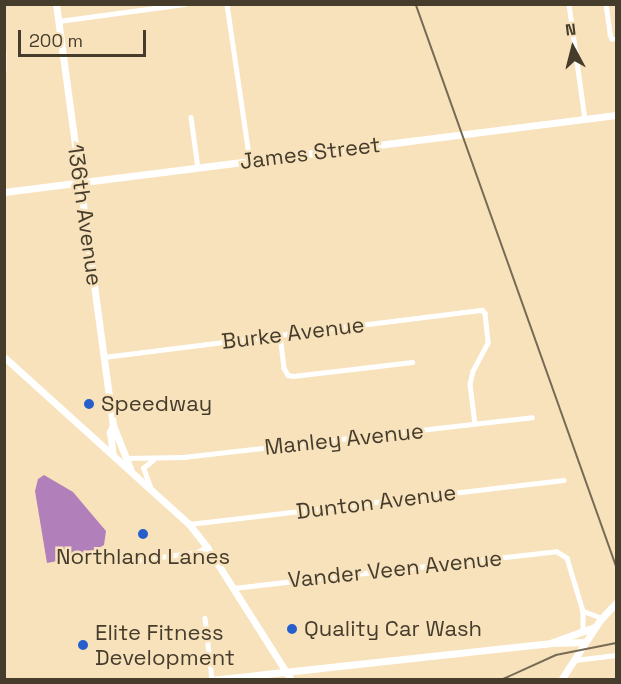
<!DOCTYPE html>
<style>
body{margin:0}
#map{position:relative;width:621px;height:684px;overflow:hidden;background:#f8e2bc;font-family:"Space Grotesk",sans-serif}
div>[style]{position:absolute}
.water>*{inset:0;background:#b17fb9}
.street>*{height:4.5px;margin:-2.25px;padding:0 2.25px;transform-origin:2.25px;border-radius:2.25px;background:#fff}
.secondary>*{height:7px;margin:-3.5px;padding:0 3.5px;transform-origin:3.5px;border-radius:3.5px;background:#fff}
.rail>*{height:1.5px;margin:-0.75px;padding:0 0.75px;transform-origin:0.75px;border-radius:0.75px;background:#786b55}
.dots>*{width:16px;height:16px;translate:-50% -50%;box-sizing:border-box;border:3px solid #f8e2bc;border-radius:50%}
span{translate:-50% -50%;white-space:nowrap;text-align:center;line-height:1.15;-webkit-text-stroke:5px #f8e2bc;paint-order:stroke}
.street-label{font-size:22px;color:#453c2c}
.poi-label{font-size:22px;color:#453c2c}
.left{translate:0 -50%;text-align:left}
.frame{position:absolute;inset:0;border:6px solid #453c2c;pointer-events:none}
.north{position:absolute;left:543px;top:18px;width:60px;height:60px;-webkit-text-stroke:4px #f8e2bc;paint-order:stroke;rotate:353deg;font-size:16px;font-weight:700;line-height:24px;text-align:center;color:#453c2c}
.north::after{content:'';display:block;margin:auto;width:21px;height:27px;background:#453c2c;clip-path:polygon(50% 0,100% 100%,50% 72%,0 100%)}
.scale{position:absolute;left:18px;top:30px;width:128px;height:27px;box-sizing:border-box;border:3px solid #453c2c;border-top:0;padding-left:8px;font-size:18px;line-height:21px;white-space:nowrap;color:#453c2c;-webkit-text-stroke:4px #f8e2bc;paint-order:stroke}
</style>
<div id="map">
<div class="water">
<i style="clip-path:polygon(44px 475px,73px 492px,89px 511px,106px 531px,104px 545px,87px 555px,47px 563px,35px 491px,38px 479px)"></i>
</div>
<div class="street">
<i style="left:227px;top:4px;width:159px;rotate:81.7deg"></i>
<i style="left:569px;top:4px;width:116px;rotate:82.1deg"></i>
<i style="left:606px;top:4px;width:30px;rotate:82deg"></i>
<i style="left:610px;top:34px;width:5px;rotate:68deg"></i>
<i style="left:612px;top:39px;width:4px"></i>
<i style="left:59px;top:21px;width:126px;rotate:-7.7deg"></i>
<i style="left:4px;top:52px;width:19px;rotate:90deg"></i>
<i style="left:191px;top:117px;width:51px;rotate:82.2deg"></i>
<i style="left:280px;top:335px;width:33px;rotate:83deg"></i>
<i style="left:284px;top:368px;width:8px;rotate:60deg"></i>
<i style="left:288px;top:375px;width:5px;rotate:11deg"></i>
<i style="left:293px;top:376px;width:120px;rotate:-6.7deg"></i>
<i style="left:104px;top:357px;width:381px;rotate:-7.1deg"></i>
<i style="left:482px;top:310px;width:4px;rotate:45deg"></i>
<i style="left:485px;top:313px;width:30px;rotate:84deg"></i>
<i style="left:488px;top:343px;width:32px;rotate:118deg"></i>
<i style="left:473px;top:371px;width:13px;rotate:103deg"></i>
<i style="left:470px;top:384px;width:40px;rotate:82.9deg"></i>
<i style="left:127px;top:458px;width:56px;rotate:-1deg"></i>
<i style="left:183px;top:457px;width:351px;rotate:-6.5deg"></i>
<i style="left:150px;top:487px;width:20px;rotate:-110deg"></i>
<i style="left:143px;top:468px;width:13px;rotate:-39deg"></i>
<i style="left:189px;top:524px;width:377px;rotate:-6.7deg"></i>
<i style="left:132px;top:561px;width:66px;rotate:-7.9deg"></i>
<i style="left:197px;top:552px;width:11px;rotate:-27deg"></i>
<i style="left:233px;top:588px;width:325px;rotate:-6.5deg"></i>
<i style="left:556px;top:551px;width:13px;rotate:32deg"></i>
<i style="left:567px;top:558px;width:55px;rotate:73.2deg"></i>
<i style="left:583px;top:611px;width:20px;rotate:90deg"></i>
<i style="left:583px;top:611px;width:20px;rotate:20deg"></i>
<i style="left:205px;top:618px;width:61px;rotate:83.5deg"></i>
<i style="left:575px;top:660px;width:41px;rotate:-7deg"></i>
</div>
<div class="secondary">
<i style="left:56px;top:4px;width:425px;rotate:82.3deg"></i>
<i style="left:113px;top:425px;width:49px;rotate:68.6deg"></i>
<i style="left:4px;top:192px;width:617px;rotate:-7.17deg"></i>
<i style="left:4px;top:357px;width:249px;rotate:42.1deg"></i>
<i style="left:189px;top:524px;width:29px;rotate:52deg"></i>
<i style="left:207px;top:547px;width:157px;rotate:57.7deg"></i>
<i style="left:113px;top:425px;width:8px;rotate:113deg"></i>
<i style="left:110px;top:432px;width:23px;rotate:83deg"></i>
<i style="left:555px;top:643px;width:30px;rotate:-2deg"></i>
<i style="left:211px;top:680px;width:341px;rotate:-6.2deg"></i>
<i style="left:550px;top:643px;width:48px;rotate:-19.6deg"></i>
<i style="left:561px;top:680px;width:72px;rotate:-57deg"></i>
<i style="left:600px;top:620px;width:23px;rotate:-47deg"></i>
</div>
<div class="rail">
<i style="left:416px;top:4px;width:596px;rotate:70.38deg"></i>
<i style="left:501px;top:680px;width:60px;rotate:-24.4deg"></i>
<i style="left:556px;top:655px;width:61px;rotate:-11.3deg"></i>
</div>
<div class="dots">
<i style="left:89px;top:404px;background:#265fcc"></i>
<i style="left:143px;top:534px;background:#265fcc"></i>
<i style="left:292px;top:629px;background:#265fcc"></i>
<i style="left:83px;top:645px;background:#265fcc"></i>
</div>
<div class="street-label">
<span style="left:310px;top:153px;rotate:-7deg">James Street</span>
<span style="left:85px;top:215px;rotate:82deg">136th Avenue</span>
<span style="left:293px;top:333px;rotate:-7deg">Burke Avenue</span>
<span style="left:344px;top:439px;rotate:-6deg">Manley Avenue</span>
<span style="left:376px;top:502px;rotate:-7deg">Dunton Avenue</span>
<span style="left:395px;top:569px;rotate:-6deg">Vander Veen Avenue</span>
</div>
<div class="poi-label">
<span class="left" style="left:101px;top:404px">Speedway</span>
<span style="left:143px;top:557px">Northland Lanes</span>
<span class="left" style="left:304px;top:629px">Quality Car Wash</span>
<span class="left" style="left:95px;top:645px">Elite Fitness<br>Development</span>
</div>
<div class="frame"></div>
<div class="north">N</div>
<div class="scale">200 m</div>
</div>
